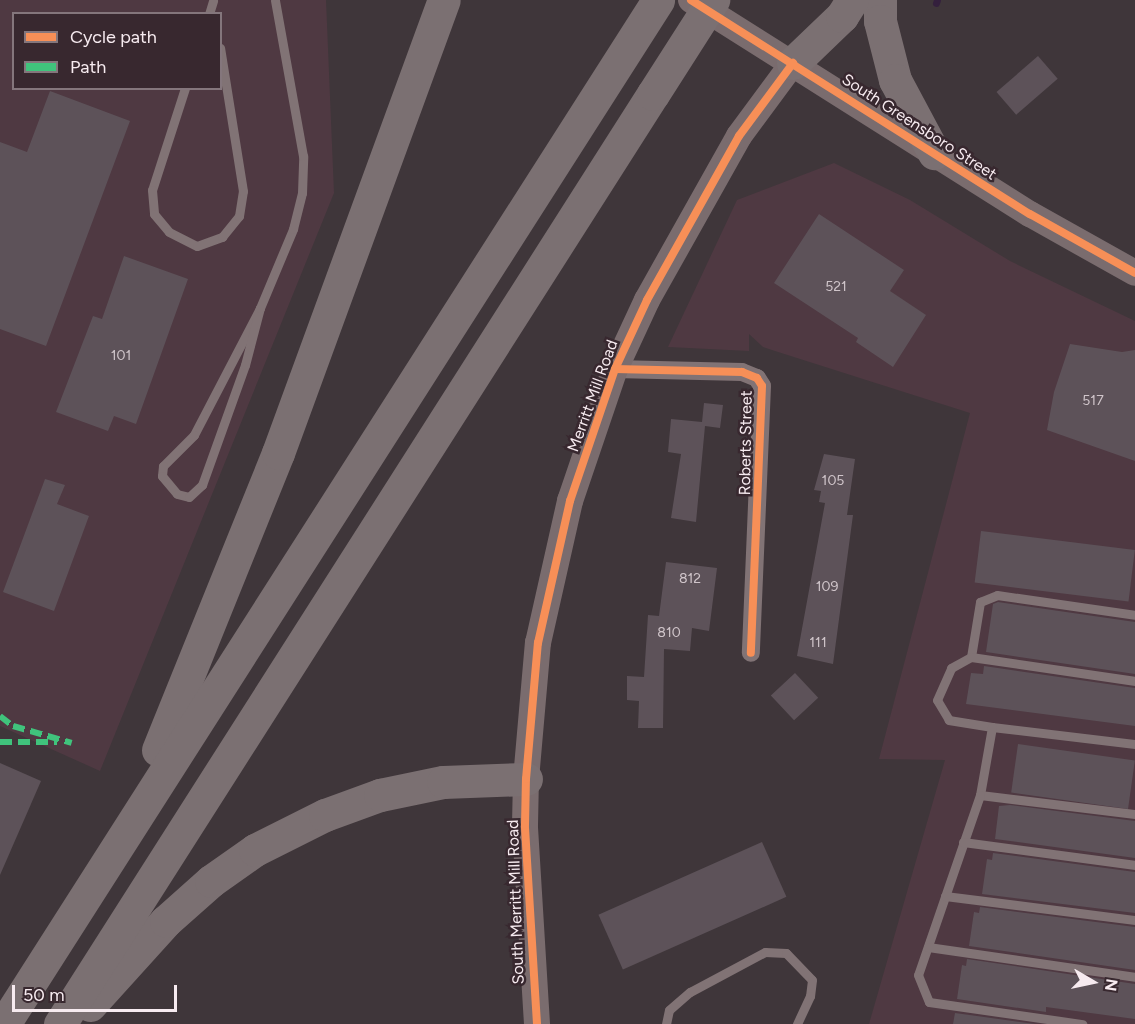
<!DOCTYPE html>
<style>
body{margin:0}
#map{position:relative;width:1135px;height:1024px;overflow:hidden;background:#3f363a;font-family:Figtree,sans-serif}
div>[style]{position:absolute}
.built>*{inset:0;background:#4f3942}
.stream>*{height:7px;margin:-3.5px;padding:0 3.5px;transform-origin:3.5px;border-radius:3.5px;background:#34203d}
.building>*{inset:0;background:#5d5259;transform-origin:0 0}
.lane>*{height:9px;margin:-4.5px;padding:0 4.5px;transform-origin:4.5px;border-radius:4.5px;background:#817375}
.street>*{height:18px;margin:-9px;padding:0 9px;transform-origin:9px;border-radius:9px;background:#817375}
.secondary>*{height:26px;margin:-13px;padding:0 13px;transform-origin:13px;border-radius:13px;background:#7a6c6e}
.highway>*{height:33px;margin:-16.5px;padding:0 16.5px;transform-origin:16.5px;border-radius:16.5px;background:#7b7072}
.highway-bridge>*{height:33px;margin:-16.5px;padding:0 16.5px;transform-origin:16.5px;border-radius:16.5px;background:#7b7072}
.quiet>*{height:6px;margin-top:-3px;transform-origin:0;background:repeating-linear-gradient(90deg,#40c37c 0 12px,transparent 0 18px)}
.cycleway>*{height:8px;margin:-4px;padding:0 4px;transform-origin:4px;border-radius:4px;background:#f78f57}
span{translate:-50% -50%;white-space:nowrap;text-align:center;line-height:1.15;-webkit-text-stroke:5px #38282f;paint-order:stroke}
.number-label{font-size:14px;color:#d0c5ca}
.number-label span{-webkit-text-stroke-width:0}
.street-label{font-size:16px;color:#f7ebf0}
.legend{position:absolute;left:12px;top:12px;width:210px;height:78px;box-sizing:border-box;background:#38282f;border:2px solid #84767c;margin:0;padding:8px 10px;list-style:none;font-size:18px;color:#f7ebf0}
.legend li{display:flex;align-items:center;gap:12px;height:30px}
.legend b{width:30px;border:2px solid #84767c}
.north{position:absolute;left:1063px;top:952px;width:60px;height:60px;-webkit-text-stroke:4px #38282f;paint-order:stroke;rotate:99deg;font-size:16px;font-weight:700;line-height:24px;text-align:center;color:#f7ebf0}
.north::after{content:'';display:block;margin:auto;width:21px;height:27px;background:#f7ebf0;clip-path:polygon(50% 0,100% 100%,50% 72%,0 100%)}
.scale{position:absolute;left:12px;top:985px;width:165px;height:27px;box-sizing:border-box;border:3px solid #f7ebf0;border-top:0;padding-left:8px;font-size:18px;line-height:21px;white-space:nowrap;color:#f7ebf0;-webkit-text-stroke:4px #38282f;paint-order:stroke}
</style>
<div id="map">
<div class="built">
<i style="clip-path:polygon(evenodd,0 0,326px 0,334px 193px,100px 771px,0 726px,0 0,14px 14px,220px 14px,220px 88px,14px 88px,14px 14px)"></i>
<i style="clip-path:polygon(834px 163px,910px 200px,1010px 261px,1135px 321px,1135px 1024px,869px 1024px,945px 760px,879px 759px,970px 413px,775px 351px,763px 347px,749px 334px,749px 351px,668px 347px,737px 200px)"></i>
</div>
<div class="stream">
<i style="left:936px;top:3px;width:3px;rotate:-72deg"></i>
</div>
<div class="building">
<i style="left:1038px;top:56px;width:30px;height:55px;rotate:49deg"></i>
<i style="clip-path:polygon(50px 91px,130px 121px,46px 346px,0 329px,0 142px,27px 152px)"></i>
<i style="clip-path:polygon(819px 214px,904px 270px,890px 291px,926px 315px,893px 367px,856px 342px,858px 338px,774px 283px)"></i>
<i style="clip-path:polygon(124px 256px,188px 279px,136px 424px,114px 416px,108px 431px,56px 412px,93px 316px,102px 319px)"></i>
<i style="clip-path:polygon(1070px 344px,1122px 352px,1135px 350px,1135px 461px,1047px 430px,1054px 392px)"></i>
<i style="clip-path:polygon(704px 403px,723px 405px,720px 428px,705px 426px,696px 522px,671px 518px,681px 454px,668px 452px,671px 419px,702px 422px)"></i>
<i style="clip-path:polygon(824px 454px,855px 459px,847px 515px,853px 515px,833px 664px,797px 656px,825px 503px,819px 502px,821px 491px,814px 490px)"></i>
<i style="clip-path:polygon(45px 479px,65px 485px,57px 504px,89px 516px,54px 611px,3px 592px)"></i>
<i style="left:981px;top:531px;width:155px;height:52px;rotate:7deg"></i>
<i style="clip-path:polygon(666px 562px,717px 568px,709px 631px,692px 628px,690px 651px,664px 649px,663px 728px,638px 728px,639px 701px,627px 700px,627px 676px,644px 677px,648px 615px,659px 616px)"></i>
<i style="clip-path:polygon(998px 602px,1135px 622px,1135px 674px,986px 652px,993px 604px)"></i>
<i style="clip-path:polygon(984px 666px,1135px 688px,1135px 726px,966px 704px,971px 673px,983px 674px)"></i>
<i style="left:795px;top:673px;width:34px;height:33px;rotate:47deg"></i>
<i style="left:1018px;top:744px;width:118px;height:49px;rotate:8deg"></i>
<i style="clip-path:polygon(0 763px,41px 781px,0 875px)"></i>
<i style="clip-path:polygon(1010px 805px,1135px 821px,1135px 858px,995px 839px,999px 806px)"></i>
<i style="left:762px;top:842px;width:60px;height:179px;rotate:66deg"></i>
<i style="clip-path:polygon(993px 853px,1135px 872px,1135px 913px,982px 894px,987px 859px,992px 860px)"></i>
<i style="clip-path:polygon(980px 907px,1135px 927px,1135px 970px,969px 946px,974px 912px,979px 913px)"></i>
<i style="clip-path:polygon(967px 959px,1135px 984px,1135px 1019px,1046px 1007px,1046px 1012px,957px 999px,962px 965px,966px 966px)"></i>
<i style="clip-path:polygon(955px 1013px,1035px 1024px,953px 1024px)"></i>
</div>
<div class="lane">
<i style="left:209px;top:14px;width:14px;rotate:-73deg"></i>
<i style="left:185px;top:88px;width:107px;rotate:107.9deg"></i>
<i style="left:152px;top:190px;width:24px;rotate:85deg"></i>
<i style="left:154px;top:214px;width:23px;rotate:50deg"></i>
<i style="left:169px;top:232px;width:31px;rotate:27deg"></i>
<i style="left:197px;top:246px;width:27px;rotate:-20deg"></i>
<i style="left:222px;top:237px;width:27px;rotate:-51deg"></i>
<i style="left:239px;top:216px;width:25px;rotate:-81deg"></i>
<i style="left:243px;top:191px;width:145px;rotate:-99.1deg"></i>
<i style="left:260px;top:308px;width:143px;rotate:117.5deg"></i>
<i style="left:194px;top:435px;width:44px;rotate:135deg"></i>
<i style="left:163px;top:466px;width:10px;rotate:96deg"></i>
<i style="left:162px;top:476px;width:23px;rotate:50deg"></i>
<i style="left:177px;top:494px;width:12px;rotate:14deg"></i>
<i style="left:189px;top:497px;width:18px;rotate:-43deg"></i>
<i style="left:202px;top:485px;width:127px;rotate:-70.3deg"></i>
<i style="left:245px;top:365px;width:59px;rotate:-75.3deg"></i>
<i style="left:260px;top:308px;width:86px;rotate:-67.3deg"></i>
<i style="left:293px;top:229px;width:37px;rotate:-76deg"></i>
<i style="left:302px;top:193px;width:37px;rotate:-88deg"></i>
<i style="left:303px;top:156px;width:158px;rotate:-100.2deg"></i>
<i style="left:971px;top:657px;width:56px;rotate:-80.7deg"></i>
<i style="left:980px;top:602px;width:18px;rotate:-22deg"></i>
<i style="left:997px;top:595px;width:139px;rotate:8.2deg"></i>
<i style="left:992px;top:727px;width:44px;rotate:-170.8deg"></i>
<i style="left:949px;top:720px;width:23px;rotate:-121deg"></i>
<i style="left:937px;top:700px;width:35px;rotate:-66deg"></i>
<i style="left:951px;top:668px;width:23px;rotate:-29deg"></i>
<i style="left:971px;top:657px;width:166px;rotate:8.3deg"></i>
<i style="left:1135px;top:744px;width:144px;rotate:-173.2deg"></i>
<i style="left:992px;top:727px;width:69px;rotate:100deg"></i>
<i style="left:980px;top:795px;width:156px;rotate:7deg"></i>
<i style="left:980px;top:795px;width:190px;rotate:109deg"></i>
<i style="left:918px;top:975px;width:29px;rotate:68deg"></i>
<i style="left:929px;top:1002px;width:155px;rotate:8.2deg"></i>
<i style="left:963px;top:842px;width:174px;rotate:7.6deg"></i>
<i style="left:945px;top:896px;width:192px;rotate:7.2deg"></i>
<i style="left:928px;top:947px;width:209px;rotate:8.2deg"></i>
<i style="left:666px;top:1024px;width:14px;rotate:-78deg"></i>
<i style="left:669px;top:1010px;width:28px;rotate:-41deg"></i>
<i style="left:690px;top:992px;width:85px;rotate:-28.1deg"></i>
<i style="left:765px;top:952px;width:21px;rotate:3deg"></i>
<i style="left:786px;top:953px;width:37px;rotate:46deg"></i>
<i style="left:812px;top:980px;width:16px;rotate:97deg"></i>
<i style="left:810px;top:996px;width:31px;rotate:115deg"></i>
</div>
<div class="street">
<i style="left:615px;top:369px;width:127px;rotate:1.4deg"></i>
<i style="left:742px;top:372px;width:16px;rotate:22deg"></i>
<i style="left:757px;top:378px;width:9px;rotate:58deg"></i>
<i style="left:762px;top:386px;width:267px;rotate:92.4deg"></i>
</div>
<div class="secondary">
<i style="left:691px;top:0;width:401px;rotate:32.3deg"></i>
<i style="left:1030px;top:214px;width:120px;rotate:29.3deg"></i>
<i style="left:537px;top:1024px;width:199px;rotate:-93.5deg"></i>
<i style="left:525px;top:825px;width:46px;rotate:-88.8deg"></i>
<i style="left:526px;top:779px;width:137px;rotate:-85deg"></i>
<i style="left:538px;top:643px;width:146px;rotate:-77.3deg"></i>
<i style="left:570px;top:501px;width:139px;rotate:-71.2deg"></i>
<i style="left:615px;top:369px;width:76px;rotate:-65.1deg"></i>
<i style="left:647px;top:300px;width:188px;rotate:-60.7deg"></i>
<i style="left:739px;top:136px;width:91px;rotate:-53.5deg"></i>
</div>
<div class="highway">
<i style="left:880px;top:0;width:21px;rotate:90deg"></i>
<i style="left:880px;top:21px;width:61px;rotate:75.7deg"></i>
<i style="left:895px;top:80px;width:83px;rotate:61.9deg"></i>
<i style="left:793px;top:63px;width:68px;rotate:-43.8deg"></i>
<i style="left:842px;top:16px;width:19px;rotate:-58deg"></i>
<i style="left:158px;top:750px;width:320px;rotate:-68deg"></i>
<i style="left:278px;top:453px;width:482px;rotate:-69.9deg"></i>
<i style="left:90px;top:1005px;width:113px;rotate:-47.9deg"></i>
<i style="left:166px;top:921px;width:60px;rotate:-41.6deg"></i>
<i style="left:211px;top:881px;width:54px;rotate:-35.2deg"></i>
<i style="left:255px;top:850px;width:78px;rotate:-26.6deg"></i>
<i style="left:325px;top:815px;width:59px;rotate:-20deg"></i>
<i style="left:380px;top:795px;width:64px;rotate:-11.7deg"></i>
<i style="left:443px;top:782px;width:83px;rotate:-2.1deg"></i>
<i style="left:4px;top:1024px;width:1215px;rotate:-57.43deg"></i>
<i style="left:60px;top:1024px;width:1103px;rotate:-57.48deg"></i>
</div>
<div class="highway-bridge">
<i style="left:653px;top:94px;width:112px;rotate:-57.4deg"></i>
</div>
<div class="quiet">
<i style="left:0;top:716px;width:16px;rotate:38deg"></i>
<i style="left:13px;top:726px;width:61px;rotate:16.1deg"></i>
<i style="left:0;top:742px;width:57px"></i>
</div>
<div class="cycleway">
<i style="left:691px;top:0;width:401px;rotate:32.3deg"></i>
<i style="left:1030px;top:214px;width:120px;rotate:29.3deg"></i>
<i style="left:615px;top:369px;width:127px;rotate:1.4deg"></i>
<i style="left:742px;top:372px;width:16px;rotate:22deg"></i>
<i style="left:757px;top:378px;width:9px;rotate:58deg"></i>
<i style="left:762px;top:386px;width:267px;rotate:92.4deg"></i>
<i style="left:537px;top:1024px;width:199px;rotate:-93.5deg"></i>
<i style="left:525px;top:825px;width:46px;rotate:-88.8deg"></i>
<i style="left:526px;top:779px;width:137px;rotate:-85deg"></i>
<i style="left:538px;top:643px;width:146px;rotate:-77.3deg"></i>
<i style="left:570px;top:501px;width:139px;rotate:-71.2deg"></i>
<i style="left:615px;top:369px;width:76px;rotate:-65.1deg"></i>
<i style="left:647px;top:300px;width:188px;rotate:-60.7deg"></i>
<i style="left:739px;top:136px;width:91px;rotate:-53.5deg"></i>
</div>
<div class="number-label">
<span style="left:836px;top:287px">521</span>
<span style="left:121px;top:356px">101</span>
<span style="left:1093px;top:401px">517</span>
<span style="left:833px;top:481px">105</span>
<span style="left:690px;top:579px">812</span>
<span style="left:827px;top:587px">109</span>
<span style="left:669px;top:633px">810</span>
<span style="left:818px;top:643px">111</span>
</div>
<div class="street-label">
<span style="left:919px;top:127px;rotate:33deg">South Greensboro Street</span>
<span style="left:593px;top:396px;rotate:-70deg">Merritt Mill Road</span>
<span style="left:746px;top:443px;rotate:-89deg">Roberts Street</span>
<span style="left:516px;top:902px;rotate:-92deg">South Merritt Mill Road</span>
</div>
<ul class="legend">
<li><b style="height:8px;background:#f78f57"></b>Cycle path</li>
<li><b style="height:8px;background:#40c37c"></b>Path</li>
</ul>
<div class="north">N</div>
<div class="scale">50 m</div>
</div>
